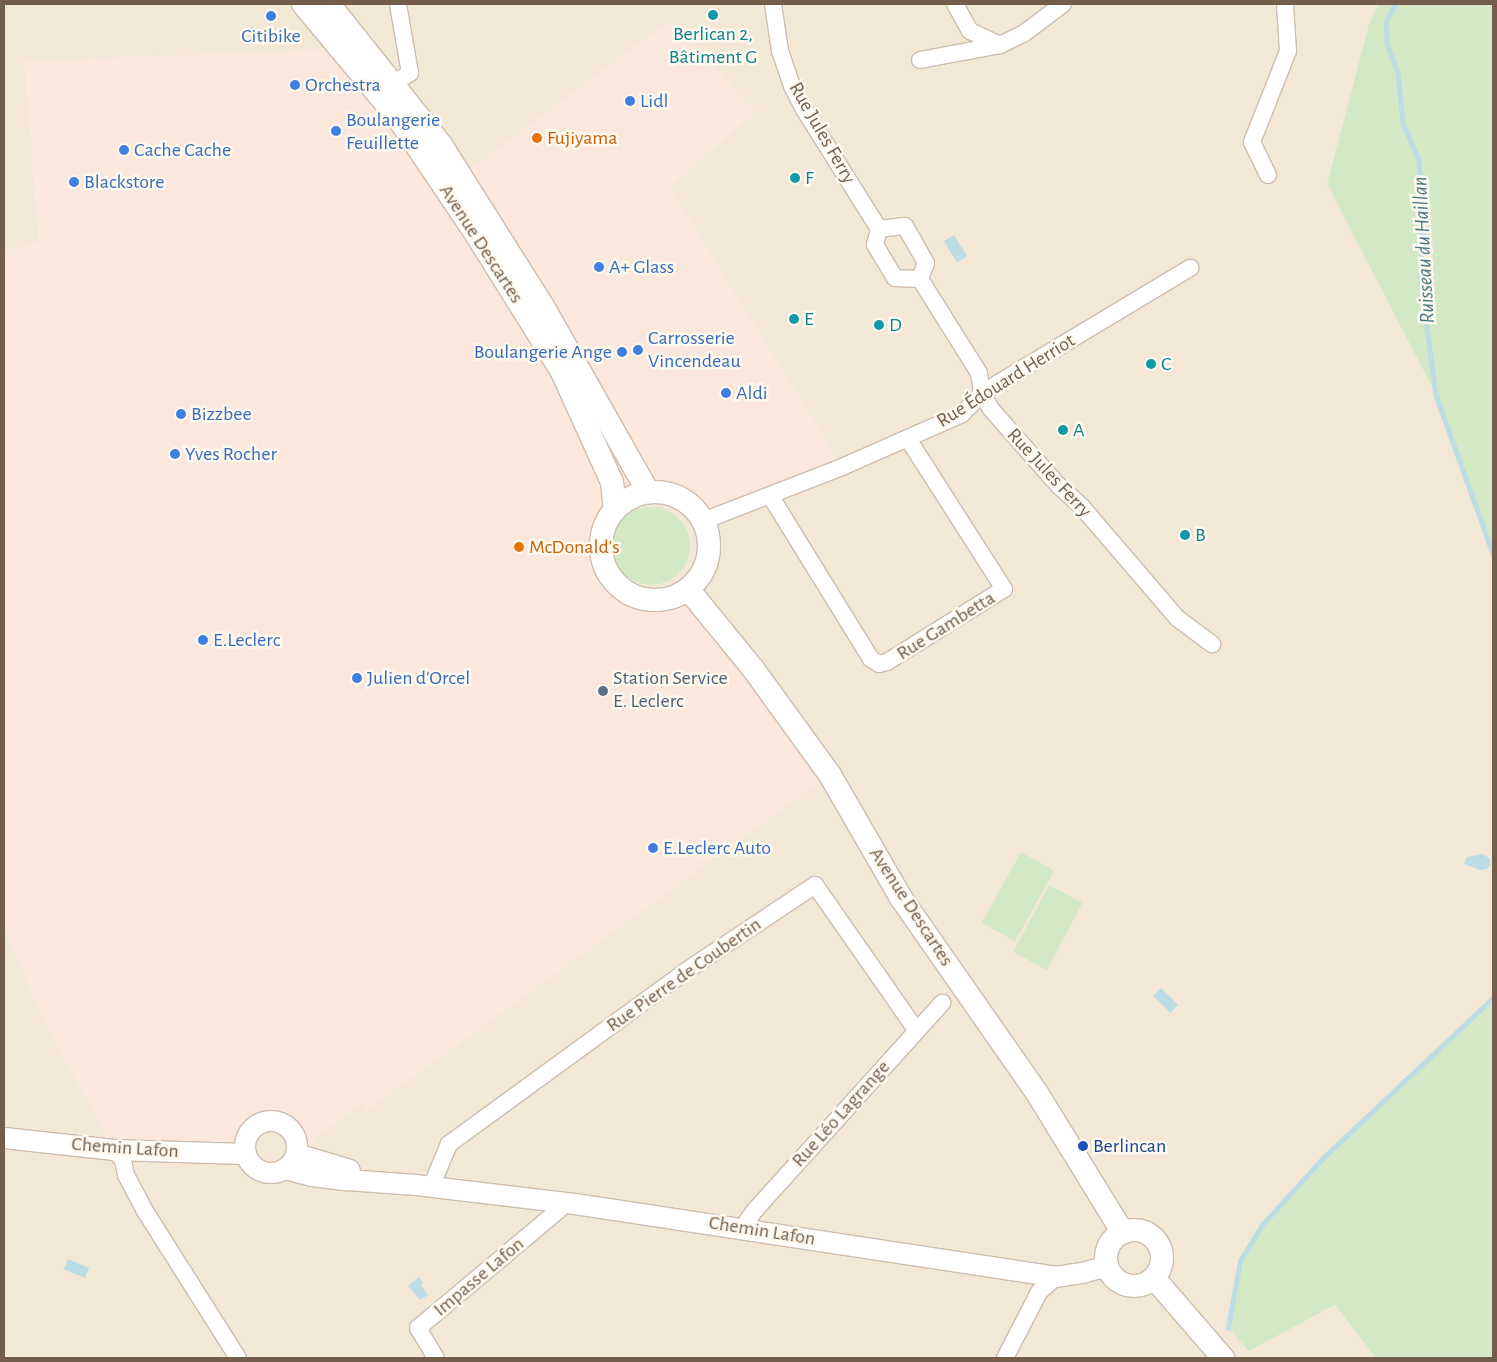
<!DOCTYPE html>
<meta charset="utf-8">
<style>
body{margin:0}
#map{position:relative;width:1497px;height:1362px;overflow:hidden;background:#fcf5e8;font-family:"Alegreya Sans",sans-serif}
div>[style]{position:absolute}
.residential>*{inset:0;background:#f3e7d6}
.commercial>*{inset:0;background:#fbe7dc}
.green>*{inset:0;background:#d3e9c6;transform-origin:0 0}
.round{border-radius:50%}
.water>*{inset:0;background:#bcdde5;transform-origin:0 0}
.stream>*{height:4.5px;margin:-2.25px;padding:0 2.25px;transform-origin:2.25px;border-radius:2.25px;background:#bcdde5}
.roads{filter:drop-shadow(1px 0 #cdbdae) drop-shadow(-1px 0 #cdbdae) drop-shadow(0 1px #cdbdae) drop-shadow(0 -1px #cdbdae)}
.minor>*{height:16px;margin:-8px;padding:0 8px;transform-origin:8px;border-radius:8px;background:#fff}
.tertiary>*{height:20px;margin:-10px;padding:0 10px;transform-origin:10px;border-radius:10px;background:#fff}
.tertiary>.ring{margin:-10px;padding:0;box-sizing:content-box;background:none;border:20px solid #fff;border-radius:50%}
.secondary>*{height:22px;margin:-11px;padding:0 11px;transform-origin:11px;border-radius:11px;background:#fff}
.secondary>.ring{margin:-11px;padding:0;box-sizing:content-box;background:none;border:22px solid #fff;border-radius:50%}
.dots>*{width:14px;height:14px;translate:-50% -50%;box-sizing:border-box;border:2px solid #fef9ee;border-radius:50%}
span{translate:-50% -50%;white-space:nowrap;text-align:center;line-height:1.15;-webkit-text-stroke:5px #fef9ee;paint-order:stroke}
.culture-label{font-size:20px;color:#0d838f}
.left{translate:0 -50%;text-align:left}
.shop-label{font-size:20px;color:#366cbe}
.right{translate:-100% -50%;text-align:right}
.street-label{font-size:20px;color:#755d4c}
.food-label{font-size:20px;color:#c56008}
.service-label{font-size:20px;color:#4e5e75}
.transit-label{font-size:20px;color:#164399}
.water-label{font-size:21px;color:#477a87;font-style:italic}
.frame{position:absolute;inset:0;border:5px solid #755d4c;pointer-events:none}
</style>
<div id="map">
<div class="residential">
<i style="clip-path:polygon(4px 4px,1378px 4px,1369px 24px,1327px 184px,1436px 395px,1493px 553px,1493px 998px,1323px 1158px,1249px 1351px,1335px 1305px,1376px 1358px,4px 1358px,4px 926px,44px 1020px,115px 1151px,245px 1155px,244px 1139px,255px 1123px,275px 1117px,294px 1126px,301px 1139px,302px 1153px,316px 1137px,362px 1103px,367px 1110px,829px 775px,688px 589px,667px 599px,653px 600px,639px 598px,617px 585px,604px 566px,601px 554px,607px 520px,648px 492px,664px 492px,691px 505px,698px 513px,842px 467px,669px 187px,756px 111px,461px 176px,25px 61px,39px 242px,4px 252px)"></i>
</div>
<div class="commercial">
<i style="clip-path:polygon(669px 21px,756px 111px,669px 187px,842px 467px,703px 521px,691px 505px,664px 492px,648px 492px,607px 520px,601px 554px,604px 566px,617px 585px,639px 598px,653px 600px,667px 599px,688px 589px,830px 775px,367px 1110px,362px 1103px,316px 1137px,301px 1154px,301px 1139px,294px 1126px,275px 1117px,255px 1123px,244px 1139px,245px 1155px,115px 1151px,44px 1020px,4px 926px,4px 252px,39px 242px,25px 61px,331px 49px,461px 176px)"></i>
</div>
<div class="green">
<i style="clip-path:polygon(1378px 4px,1493px 4px,1493px 553px,1436px 395px,1327px 184px,1369px 24px)"></i>
<i class="round" style="left:612px;top:507px;width:78px;height:78px"></i>
<i style="left:1021px;top:852px;width:38px;height:81px;rotate:29deg"></i>
<i style="left:1049px;top:885px;width:38px;height:76px;rotate:28deg"></i>
<i style="clip-path:polygon(1493px 998px,1493px 1358px,1376px 1358px,1335px 1305px,1249px 1351px,1228px 1328px,1240px 1261px,1262px 1225px,1323px 1158px)"></i>
</div>
<div class="water">
<i style="clip-path:polygon(252px 26px,264px 34px,265px 40px,262px 43px,257px 43px,248px 31px)"></i>
<i style="left:954px;top:235px;width:25px;height:12px;rotate:58deg"></i>
<i style="clip-path:polygon(1483px 854px,1490px 859px,1490px 865px,1487px 869px,1480px 870px,1464px 864px,1467px 857px)"></i>
<i style="left:1161px;top:988px;width:24px;height:11px;rotate:45deg"></i>
<i style="left:68px;top:1259px;width:23px;height:11px;rotate:23deg"></i>
<i style="clip-path:polygon(419px 1277px,423px 1283px,421px 1285px,428px 1295px,420px 1300px,408px 1286px)"></i>
</div>
<div class="stream">
<i style="left:1396px;top:4px;width:21px;rotate:119deg"></i>
<i style="left:1386px;top:22px;width:21px;rotate:87deg"></i>
<i style="left:1387px;top:43px;width:32px;rotate:70deg"></i>
<i style="left:1398px;top:73px;width:50px;rotate:84.3deg"></i>
<i style="left:1403px;top:123px;width:40px;rotate:66.6deg"></i>
<i style="left:1419px;top:160px;width:56px;rotate:85.9deg"></i>
<i style="left:1423px;top:216px;width:65px;rotate:91.8deg"></i>
<i style="left:1421px;top:281px;width:115px;rotate:82.5deg"></i>
<i style="left:1436px;top:395px;width:168px;rotate:70.2deg"></i>
<i style="left:1228px;top:1328px;width:68px;rotate:-79.8deg"></i>
<i style="left:1240px;top:1261px;width:42px;rotate:-58.6deg"></i>
<i style="left:1262px;top:1225px;width:91px;rotate:-47.7deg"></i>
<i style="left:1323px;top:1158px;width:233px;rotate:-43.3deg"></i>
</div>
<div class="roads">
<div class="minor">
<i style="left:773px;top:4px;width:48px;rotate:81.5deg"></i>
<i style="left:780px;top:51px;width:37px;rotate:71deg"></i>
<i style="left:792px;top:86px;width:28px;rotate:63deg"></i>
<i style="left:805px;top:111px;width:139px;rotate:57.9deg"></i>
<i style="left:955px;top:4px;width:31px;rotate:61deg"></i>
<i style="left:970px;top:31px;width:33px;rotate:25deg"></i>
<i style="left:1000px;top:45px;width:25px;rotate:-26deg"></i>
<i style="left:1023px;top:34px;width:50px;rotate:-36.9deg"></i>
<i style="left:920px;top:60px;width:81px;rotate:-10.6deg"></i>
<i style="left:394px;top:83px;width:19px;rotate:-32deg"></i>
<i style="left:410px;top:73px;width:70px;rotate:-99.9deg"></i>
<i style="left:1268px;top:175px;width:37px;rotate:-116deg"></i>
<i style="left:1252px;top:142px;width:98px;rotate:-68.4deg"></i>
<i style="left:1288px;top:51px;width:47px;rotate:-93.7deg"></i>
<i style="left:905px;top:226px;width:43px;rotate:60.4deg"></i>
<i style="left:926px;top:263px;width:17px;rotate:111deg"></i>
<i style="left:920px;top:279px;width:25px;rotate:-178deg"></i>
<i style="left:895px;top:278px;width:39px;rotate:-121deg"></i>
<i style="left:875px;top:245px;width:16px;rotate:-76deg"></i>
<i style="left:879px;top:229px;width:26px;rotate:-7deg"></i>
<i style="left:920px;top:279px;width:111px;rotate:57.9deg"></i>
<i style="left:979px;top:373px;width:20px;rotate:81deg"></i>
<i style="left:982px;top:393px;width:18px;rotate:61deg"></i>
<i style="left:991px;top:409px;width:103px;rotate:48.6deg"></i>
<i style="left:1059px;top:486px;width:31px;rotate:42deg"></i>
<i style="left:1082px;top:507px;width:146px;rotate:49.4deg"></i>
<i style="left:1177px;top:618px;width:44px;rotate:36.6deg"></i>
<i style="left:771px;top:497px;width:190px;rotate:58.3deg"></i>
<i style="left:871px;top:659px;width:9px;rotate:32deg"></i>
<i style="left:879px;top:664px;width:8px;rotate:-14deg"></i>
<i style="left:887px;top:662px;width:138px;rotate:-32deg"></i>
<i style="left:1004px;top:589px;width:178px;rotate:-122.6deg"></i>
<i style="left:703px;top:521px;width:149px;rotate:-21.2deg"></i>
<i style="left:842px;top:467px;width:131px;rotate:-23.8deg"></i>
<i style="left:962px;top:414px;width:29px;rotate:-46deg"></i>
<i style="left:982px;top:393px;width:243px;rotate:-31deg"></i>
<i style="left:114px;top:1150px;width:13px;rotate:48deg"></i>
<i style="left:123px;top:1160px;width:15px;rotate:79deg"></i>
<i style="left:126px;top:1175px;width:41px;rotate:62.2deg"></i>
<i style="left:145px;top:1211px;width:174px;rotate:57.7deg"></i>
<i style="left:431px;top:1187px;width:47px;rotate:-67.3deg"></i>
<i style="left:449px;top:1144px;width:293px;rotate:-36.1deg"></i>
<i style="left:686px;top:971px;width:155px;rotate:-33.7deg"></i>
<i style="left:815px;top:885px;width:177px;rotate:55.1deg"></i>
<i style="left:742px;top:1228px;width:24px;rotate:-54deg"></i>
<i style="left:756px;top:1209px;width:278px;rotate:-47.9deg"></i>
<i style="left:436px;top:1358px;width:35px;rotate:-121deg"></i>
<i style="left:418px;top:1328px;width:194px;rotate:-40deg"></i>
<i style="left:1005px;top:1358px;width:74px;rotate:-62.7deg"></i>
<i style="left:1039px;top:1292px;width:23px;rotate:-41deg"></i>
</div>
<div class="tertiary">
<i class="ring" style="left:245px;top:1121px;width:32px;height:32px"></i>
<i style="left:4px;top:1138px;width:111px;rotate:6.2deg"></i>
<i style="left:114px;top:1150px;width:132px;rotate:1.7deg"></i>
<i style="left:297px;top:1154px;width:55px;rotate:16.8deg"></i>
<i style="left:286px;top:1169px;width:27px;rotate:15deg"></i>
<i style="left:312px;top:1176px;width:35px;rotate:7deg"></i>
<i style="left:347px;top:1180px;width:69px;rotate:4.1deg"></i>
<i style="left:416px;top:1185px;width:160px;rotate:6.8deg"></i>
<i style="left:575px;top:1204px;width:487px;rotate:8.6deg"></i>
<i style="left:1056px;top:1277px;width:30px;rotate:-9deg"></i>
<i style="left:1086px;top:1272px;width:22px;rotate:-16deg"></i>
</div>
<div class="secondary">
<i style="left:303px;top:4px;width:148px;rotate:50.2deg"></i>
<i style="left:398px;top:118px;width:136px;rotate:56.1deg"></i>
<i style="left:474px;top:231px;width:166px;rotate:58deg"></i>
<i style="left:562px;top:372px;width:121px;rotate:65.6deg"></i>
<i style="left:612px;top:482px;width:27px;rotate:84deg"></i>
<i style="left:329px;top:4px;width:180px;rotate:51.5deg"></i>
<i style="left:441px;top:145px;width:193px;rotate:57.7deg"></i>
<i style="left:544px;top:308px;width:211px;rotate:60.5deg"></i>
<i class="ring" style="left:601px;top:492px;width:86px;height:86px"></i>
<i style="left:688px;top:589px;width:104px;rotate:50.8deg"></i>
<i style="left:754px;top:670px;width:130px;rotate:54.1deg"></i>
<i style="left:830px;top:775px;width:142px;rotate:60deg"></i>
<i style="left:901px;top:898px;width:238px;rotate:55.1deg"></i>
<i style="left:1037px;top:1093px;width:164px;rotate:58.4deg"></i>
<i class="ring" style="left:1106px;top:1230px;width:34px;height:34px"></i>
<i style="left:1154px;top:1278px;width:106px;rotate:49.2deg"></i>
</div>
</div>
<div class="dots">
<i style="left:713px;top:15px;background:#0f9aa8"></i>
<i style="left:271px;top:16px;background:#3f7fe0"></i>
<i style="left:295px;top:85px;background:#3f7fe0"></i>
<i style="left:630px;top:101px;background:#3f7fe0"></i>
<i style="left:336px;top:131px;background:#3f7fe0"></i>
<i style="left:537px;top:138px;background:#e8710a"></i>
<i style="left:124px;top:150px;background:#3f7fe0"></i>
<i style="left:795px;top:178px;background:#0f9aa8"></i>
<i style="left:74px;top:182px;background:#3f7fe0"></i>
<i style="left:599px;top:267px;background:#3f7fe0"></i>
<i style="left:794px;top:319px;background:#0f9aa8"></i>
<i style="left:879px;top:325px;background:#0f9aa8"></i>
<i style="left:638px;top:350px;background:#3f7fe0"></i>
<i style="left:622px;top:352px;background:#3f7fe0"></i>
<i style="left:1151px;top:364px;background:#0f9aa8"></i>
<i style="left:726px;top:393px;background:#3f7fe0"></i>
<i style="left:181px;top:414px;background:#3f7fe0"></i>
<i style="left:1063px;top:430px;background:#0f9aa8"></i>
<i style="left:175px;top:454px;background:#3f7fe0"></i>
<i style="left:1185px;top:535px;background:#0f9aa8"></i>
<i style="left:519px;top:547px;background:#e8710a"></i>
<i style="left:203px;top:640px;background:#3f7fe0"></i>
<i style="left:357px;top:678px;background:#3f7fe0"></i>
<i style="left:603px;top:691px;background:#5c6f8a"></i>
<i style="left:653px;top:848px;background:#3f7fe0"></i>
<i style="left:1083px;top:1146px;background:#1a4fb4"></i>
</div>
<div class="culture-label">
<span style="left:713px;top:46px">Berlican 2,<br>Bâtiment G</span>
<span class="left" style="left:805px;top:178px">F</span>
<span class="left" style="left:804px;top:319px">E</span>
<span class="left" style="left:889px;top:325px">D</span>
<span class="left" style="left:1161px;top:364px">C</span>
<span class="left" style="left:1073px;top:430px">A</span>
<span class="left" style="left:1195px;top:535px">B</span>
</div>
<div class="shop-label">
<span style="left:271px;top:36px">Citibike</span>
<span class="left" style="left:305px;top:85px">Orchestra</span>
<span class="left" style="left:640px;top:101px">Lidl</span>
<span class="left" style="left:346px;top:132px">Boulangerie<br>Feuillette</span>
<span class="left" style="left:134px;top:150px">Cache Cache</span>
<span class="left" style="left:84px;top:182px">Blackstore</span>
<span class="left" style="left:609px;top:267px">A+ Glass</span>
<span class="left" style="left:648px;top:350px">Carrosserie<br>Vincendeau</span>
<span class="right" style="left:612px;top:352px">Boulangerie Ange</span>
<span class="left" style="left:736px;top:393px">Aldi</span>
<span class="left" style="left:191px;top:414px">Bizzbee</span>
<span class="left" style="left:185px;top:454px">Yves Rocher</span>
<span class="left" style="left:213px;top:640px">E.Leclerc</span>
<span class="left" style="left:367px;top:678px">Julien d'Orcel</span>
<span class="left" style="left:663px;top:848px">E.Leclerc Auto</span>
</div>
<div class="street-label">
<span style="left:822px;top:133px;rotate:60deg">Rue Jules Ferry</span>
<span style="left:481px;top:244px;rotate:57deg">Avenue Descartes</span>
<span style="left:1006px;top:381px;rotate:-32deg">Rue Édouard Herriot</span>
<span style="left:1049px;top:473px;rotate:47deg">Rue Jules Ferry</span>
<span style="left:946px;top:626px;rotate:-32deg">Rue Gambetta</span>
<span style="left:911px;top:907px;rotate:57deg">Avenue Descartes</span>
<span style="left:684px;top:975px;rotate:-35deg">Rue Pierre de Coubertin</span>
<span style="left:841px;top:1114px;rotate:-48deg">Rue Léo Lagrange</span>
<span style="left:125px;top:1148px;rotate:4deg">Chemin Lafon</span>
<span style="left:762px;top:1231px;rotate:9deg">Chemin Lafon</span>
<span style="left:479px;top:1277px;rotate:-40deg">Impasse Lafon</span>
</div>
<div class="food-label">
<span class="left" style="left:547px;top:138px">Fujiyama</span>
<span class="left" style="left:529px;top:547px">McDonald's</span>
</div>
<div class="service-label">
<span class="left" style="left:613px;top:690px">Station Service<br>E. Leclerc</span>
</div>
<div class="transit-label">
<span class="left" style="left:1093px;top:1146px">Berlincan</span>
</div>
<div class="water-label">
<span style="left:1424px;top:250px;rotate:-93deg">Ruisseau du Haillan</span>
</div>
<div class="frame"></div>
</div>
